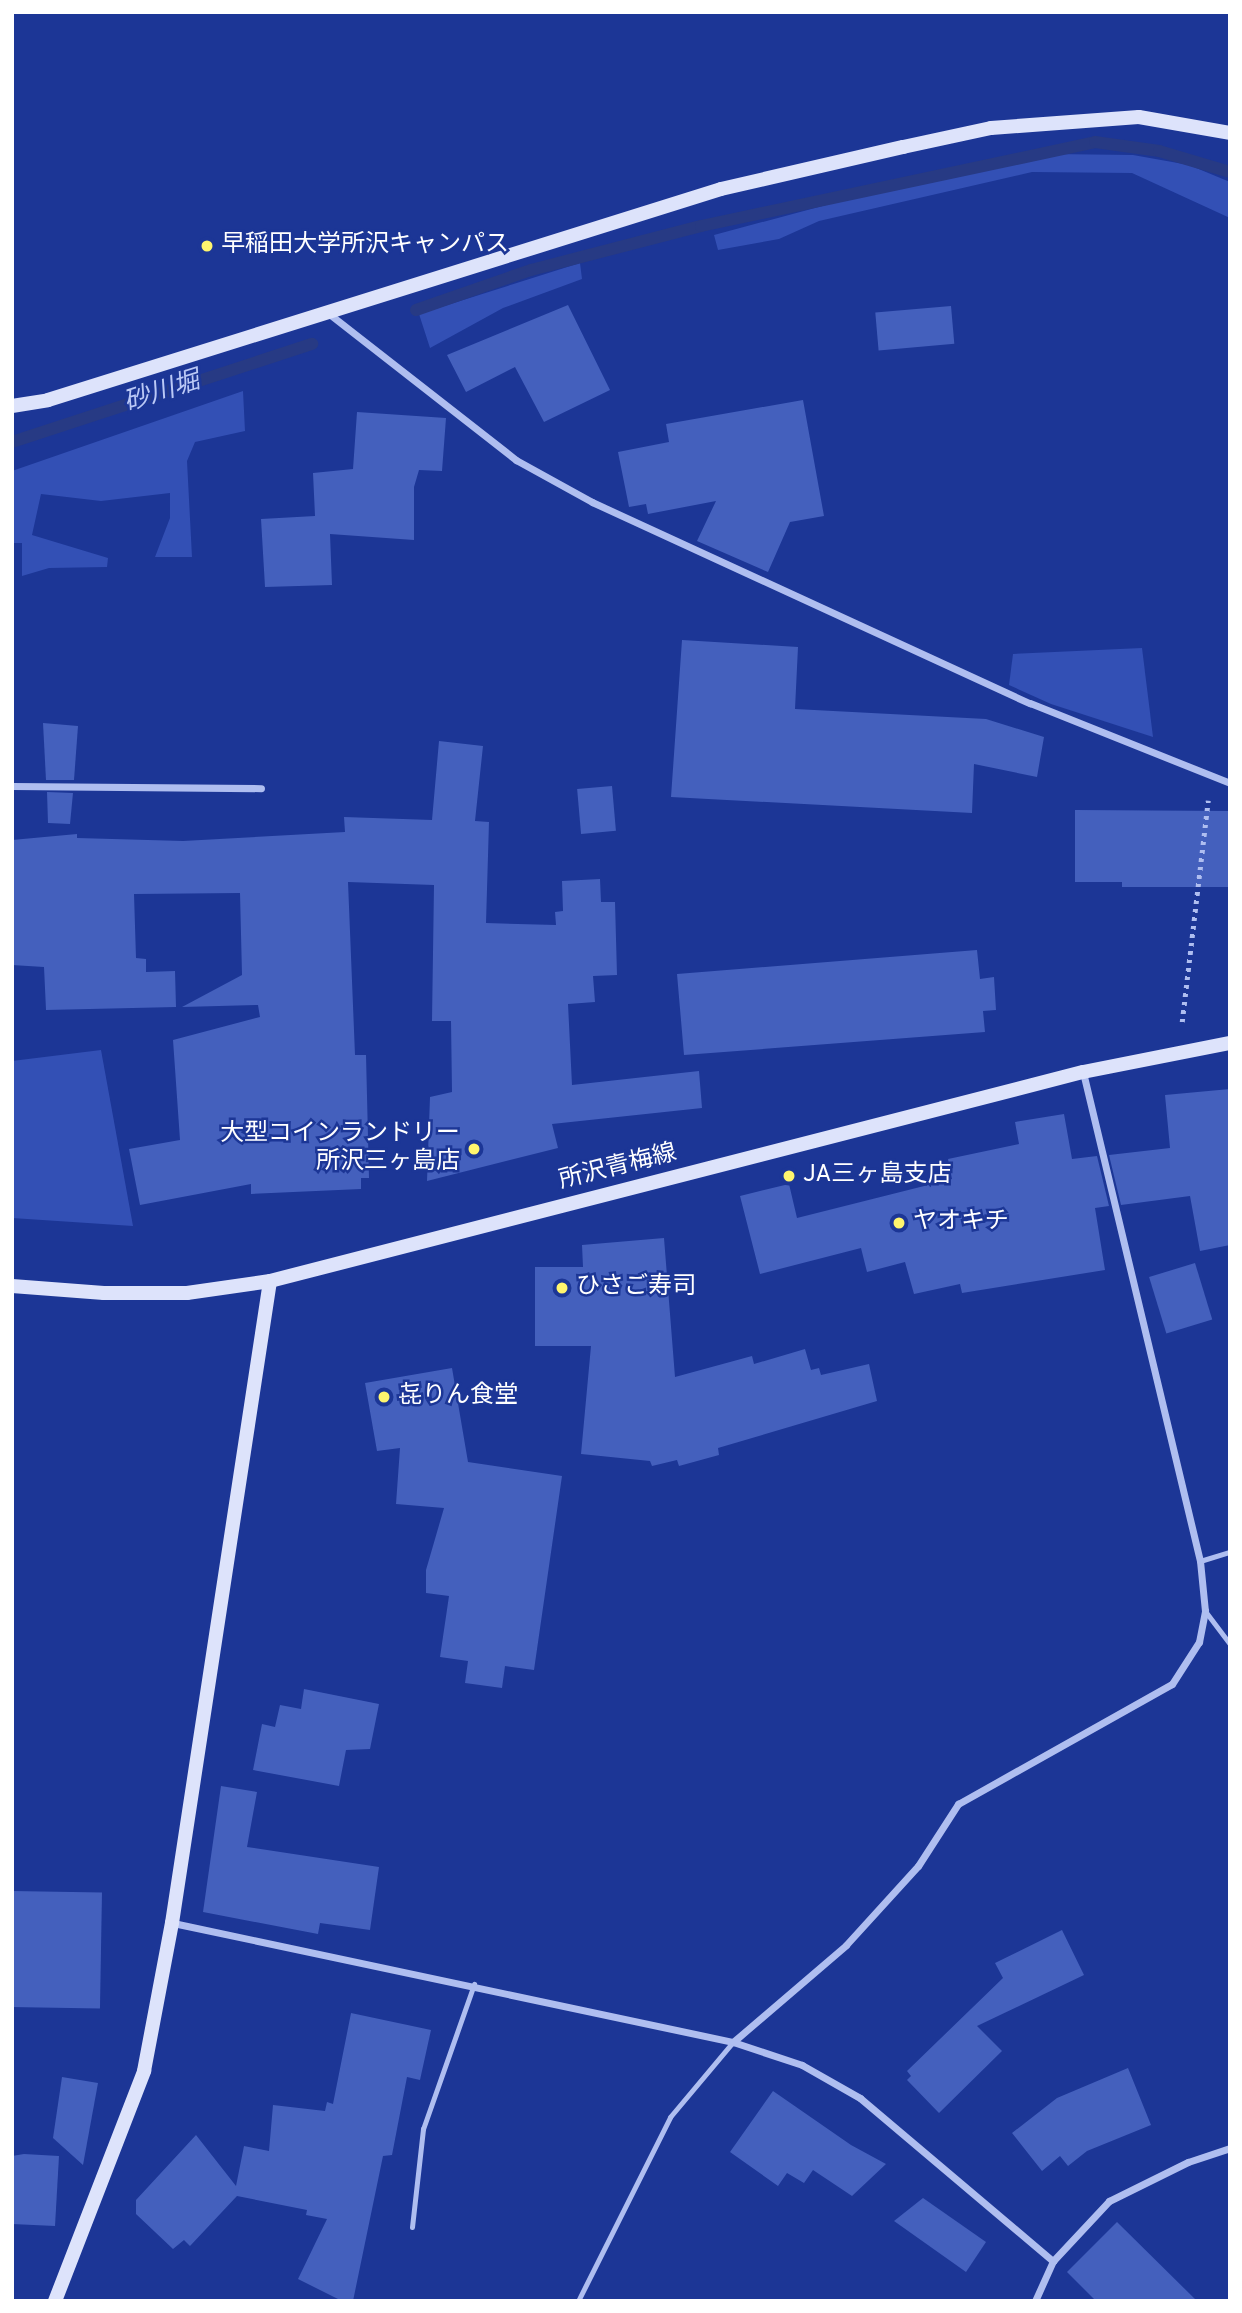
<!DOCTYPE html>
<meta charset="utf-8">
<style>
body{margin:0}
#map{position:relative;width:1242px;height:2313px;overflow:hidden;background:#1c3696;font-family:Overpass,"Noto Sans JP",sans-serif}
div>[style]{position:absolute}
.green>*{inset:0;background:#3350b5}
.stream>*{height:12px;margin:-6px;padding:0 6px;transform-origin:6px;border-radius:6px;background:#273a84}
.building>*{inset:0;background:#4460bd;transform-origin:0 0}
.path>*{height:4.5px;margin-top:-2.25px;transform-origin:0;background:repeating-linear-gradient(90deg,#afbef0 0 3.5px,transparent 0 8.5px)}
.lane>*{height:5px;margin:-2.5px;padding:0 2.5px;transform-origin:2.5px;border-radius:2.5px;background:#afbef0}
.street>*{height:7px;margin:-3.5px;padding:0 3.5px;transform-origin:3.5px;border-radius:3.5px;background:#afbef0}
.secondary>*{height:14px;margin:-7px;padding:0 7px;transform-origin:7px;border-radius:7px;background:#dde3fb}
.dots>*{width:19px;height:19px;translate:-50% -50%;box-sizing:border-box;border:4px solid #1c3696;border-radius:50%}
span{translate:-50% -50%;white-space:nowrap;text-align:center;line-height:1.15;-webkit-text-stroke:5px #1c3696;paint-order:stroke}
.poi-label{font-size:24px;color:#fff}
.left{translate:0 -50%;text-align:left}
.right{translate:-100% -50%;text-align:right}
.street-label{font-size:24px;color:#fff}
.water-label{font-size:26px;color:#bbc9f6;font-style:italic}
.frame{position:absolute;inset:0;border:14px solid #fff;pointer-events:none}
</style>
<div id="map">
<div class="green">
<i style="clip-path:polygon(1051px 154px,1133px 155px,1189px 165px,1230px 182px,1230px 218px,1132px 173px,1032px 172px,819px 221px,779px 239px,718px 250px,714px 235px,867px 194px)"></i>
<i style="clip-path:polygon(580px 263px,582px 279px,503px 308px,430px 348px,419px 314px)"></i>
<i style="clip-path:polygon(243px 391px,245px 431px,195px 442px,187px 461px,192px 557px,155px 557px,170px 518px,170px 493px,101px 501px,41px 494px,32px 535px,108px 558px,107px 567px,49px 568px,22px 576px,22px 543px,12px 543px,12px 471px)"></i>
<i style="clip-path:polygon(1142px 648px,1153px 737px,1051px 704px,1009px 685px,1013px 654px)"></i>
<i style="clip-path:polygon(101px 1050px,133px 1226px,12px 1218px,12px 1061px)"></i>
</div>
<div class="stream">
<i style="left:416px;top:310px;width:122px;rotate:-19.2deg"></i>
<i style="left:531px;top:270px;width:176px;rotate:-14.5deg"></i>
<i style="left:701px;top:226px;width:403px;rotate:-12deg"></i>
<i style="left:1095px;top:142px;width:65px;rotate:8deg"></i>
<i style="left:1159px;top:151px;width:74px;rotate:16.5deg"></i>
<i style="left:12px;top:442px;width:316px;rotate:-18.1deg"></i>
</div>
<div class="building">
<i style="clip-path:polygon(568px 305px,610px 390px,544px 422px,515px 367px,466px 392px,447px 355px)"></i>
<i style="left:951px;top:306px;width:38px;height:76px;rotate:85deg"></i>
<i style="clip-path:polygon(803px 400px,824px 516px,790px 522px,768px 572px,697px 541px,716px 501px,648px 514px,646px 504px,629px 507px,618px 452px,669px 442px,666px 424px)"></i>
<i style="clip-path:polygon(357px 412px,446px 418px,442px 471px,419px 470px,414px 487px,414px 540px,330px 534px,332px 585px,265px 587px,261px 519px,315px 516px,313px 473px,353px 469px)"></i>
<i style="clip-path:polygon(682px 640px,798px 647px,795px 709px,986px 719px,1044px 737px,1037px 777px,974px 764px,972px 813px,671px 797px)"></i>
<i style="clip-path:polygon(43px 723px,78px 726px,74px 780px,46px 780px)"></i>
<i style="clip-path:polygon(439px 741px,483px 746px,475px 821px,489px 822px,486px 923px,556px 925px,555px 912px,563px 911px,562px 881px,600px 879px,601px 902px,615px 902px,617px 975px,593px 976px,595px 1002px,568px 1004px,572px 1085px,699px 1071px,702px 1108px,552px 1124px,558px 1148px,427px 1181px,430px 1097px,452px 1092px,451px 1021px,432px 1021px,434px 885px,348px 882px,355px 1055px,366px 1055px,369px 1178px,361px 1178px,361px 1189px,251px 1194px,251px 1184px,140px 1205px,129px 1149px,180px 1140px,173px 1040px,260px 1017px,258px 1005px,182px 1007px,242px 975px,240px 893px,134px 894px,136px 958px,146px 959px,146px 972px,175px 971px,176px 1007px,46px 1010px,44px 967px,12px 965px,12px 840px,77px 834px,77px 838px,183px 841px,345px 832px,344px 817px,432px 820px)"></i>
<i style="left:612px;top:786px;width:45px;height:35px;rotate:85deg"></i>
<i style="clip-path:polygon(47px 792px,73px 793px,70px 824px,48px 823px)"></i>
<i style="clip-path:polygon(1075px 810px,1230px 811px,1230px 887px,1122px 887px,1122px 882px,1075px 882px)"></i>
<i style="clip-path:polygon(977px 950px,980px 979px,994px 977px,996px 1010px,983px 1011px,985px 1032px,684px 1055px,677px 974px)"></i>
<i style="clip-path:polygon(1230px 1089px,1230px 1245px,1200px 1251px,1190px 1196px,1121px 1205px,1109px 1155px,1170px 1148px,1165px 1095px)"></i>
<i style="clip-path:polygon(1064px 1114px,1072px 1159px,1097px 1156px,1109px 1206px,1095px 1208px,1105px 1270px,962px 1293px,960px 1284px,914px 1294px,905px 1262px,867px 1272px,861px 1248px,760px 1274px,740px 1196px,789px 1184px,797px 1218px,952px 1179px,948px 1159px,1019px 1144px,1015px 1122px)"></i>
<i style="clip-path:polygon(664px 1238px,675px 1377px,752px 1356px,754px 1364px,805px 1349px,811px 1370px,819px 1368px,821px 1375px,869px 1364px,877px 1401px,718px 1448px,719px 1455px,679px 1466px,677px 1460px,652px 1466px,650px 1461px,581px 1454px,591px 1346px,535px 1346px,535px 1267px,583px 1267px,582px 1245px)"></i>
<i style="left:1195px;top:1263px;width:59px;height:48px;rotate:73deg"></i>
<i style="clip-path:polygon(452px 1368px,468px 1462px,562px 1476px,534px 1670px,505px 1666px,502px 1688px,465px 1683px,468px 1661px,440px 1657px,449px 1596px,426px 1593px,426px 1570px,444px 1508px,396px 1504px,400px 1448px,377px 1451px,365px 1383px)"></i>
<i style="clip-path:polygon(304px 1689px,379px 1704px,370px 1749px,346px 1750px,339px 1786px,253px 1770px,262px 1724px,275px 1727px,280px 1705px,301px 1709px)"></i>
<i style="clip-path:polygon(221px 1786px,257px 1792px,247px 1847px,379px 1867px,370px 1930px,320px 1923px,318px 1934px,203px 1912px)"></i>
<i style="left:12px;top:1891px;width:90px;height:116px;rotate:1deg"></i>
<i style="clip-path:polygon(1062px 1930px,1084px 1975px,977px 2026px,1002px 2051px,939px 2113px,907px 2080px,911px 2076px,907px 2071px,1003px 1978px,995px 1963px)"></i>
<i style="clip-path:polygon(351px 2013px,431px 2030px,420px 2080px,407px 2077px,392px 2155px,383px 2156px,353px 2301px,342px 2301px,298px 2279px,327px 2219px,306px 2215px,307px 2210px,237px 2196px,190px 2246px,184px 2240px,173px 2249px,136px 2214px,136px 2200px,196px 2135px,236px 2186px,244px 2146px,269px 2151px,273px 2105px,325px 2111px,327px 2102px,333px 2104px)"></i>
<i style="clip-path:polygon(1128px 2068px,1151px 2125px,1087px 2151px,1068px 2166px,1060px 2156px,1042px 2171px,1012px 2133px,1057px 2098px)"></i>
<i style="clip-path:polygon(62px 2077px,98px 2083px,83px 2165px,53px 2138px)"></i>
<i style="clip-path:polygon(773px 2091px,851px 2145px,886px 2164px,852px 2196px,813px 2170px,804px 2183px,787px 2173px,778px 2186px,730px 2152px)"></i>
<i style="clip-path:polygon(24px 2154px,59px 2156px,55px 2226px,12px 2224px,12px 2156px)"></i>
<i style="clip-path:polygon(923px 2198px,986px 2242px,966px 2272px,894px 2221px)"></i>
<i style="clip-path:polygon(1117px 2222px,1197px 2301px,1096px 2301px,1067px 2272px)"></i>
</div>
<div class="path">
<i style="left:1182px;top:1022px;width:223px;rotate:-83.3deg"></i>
</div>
<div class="lane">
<i style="left:1200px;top:1561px;width:31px;rotate:-17deg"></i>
<i style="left:1205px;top:1611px;width:41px;rotate:52.9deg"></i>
<i style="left:412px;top:2227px;width:99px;rotate:-83.6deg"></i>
<i style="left:423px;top:2129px;width:154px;rotate:-70.6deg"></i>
<i style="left:578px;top:2301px;width:206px;rotate:-63.4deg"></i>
<i style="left:670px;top:2117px;width:98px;rotate:-50deg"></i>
</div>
<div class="street">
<i style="left:328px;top:313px;width:239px;rotate:38deg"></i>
<i style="left:516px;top:460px;width:87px;rotate:28.9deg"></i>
<i style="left:592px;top:502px;width:482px;rotate:24.7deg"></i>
<i style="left:1030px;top:703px;width:215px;rotate:21.8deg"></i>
<i style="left:12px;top:786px;width:249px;rotate:0.5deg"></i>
<i style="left:173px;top:1923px;width:573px;rotate:12deg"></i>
<i style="left:733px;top:2042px;width:73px;rotate:18.4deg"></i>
<i style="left:802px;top:2065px;width:67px;rotate:29.6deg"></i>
<i style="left:860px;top:2098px;width:253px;rotate:40.2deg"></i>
<i style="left:733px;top:2042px;width:149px;rotate:-40.6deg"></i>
<i style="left:846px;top:1945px;width:107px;rotate:-47.7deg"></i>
<i style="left:918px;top:1866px;width:74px;rotate:-57.2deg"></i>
<i style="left:958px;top:1804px;width:245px;rotate:-29.3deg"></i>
<i style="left:1172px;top:1684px;width:50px;rotate:-57.3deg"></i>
<i style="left:1199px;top:1642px;width:32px;rotate:-79deg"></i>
<i style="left:1205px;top:1611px;width:50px;rotate:-95.7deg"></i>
<i style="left:1200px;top:1561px;width:503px;rotate:-103.46deg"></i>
<i style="left:1035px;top:2301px;width:44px;rotate:-65.8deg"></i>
<i style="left:1053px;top:2261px;width:82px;rotate:-47deg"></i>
<i style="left:1109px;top:2201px;width:88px;rotate:-26.3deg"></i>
<i style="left:1188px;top:2162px;width:44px;rotate:-18.4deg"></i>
</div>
<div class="secondary">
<i style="left:12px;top:406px;width:36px;rotate:-9deg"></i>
<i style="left:48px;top:400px;width:705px;rotate:-17.41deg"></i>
<i style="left:721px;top:189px;width:187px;rotate:-13deg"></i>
<i style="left:903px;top:147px;width:90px;rotate:-12.2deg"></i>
<i style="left:991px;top:128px;width:148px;rotate:-4.3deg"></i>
<i style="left:1139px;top:117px;width:92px;rotate:10deg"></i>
<i style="left:12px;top:1286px;width:92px;rotate:4.4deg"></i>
<i style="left:104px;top:1293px;width:83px"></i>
<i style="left:187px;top:1293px;width:84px;rotate:-8.2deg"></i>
<i style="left:270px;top:1281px;width:839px;rotate:-14.42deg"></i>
<i style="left:1083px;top:1072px;width:150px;rotate:-11.2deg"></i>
<i style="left:55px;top:2301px;width:247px;rotate:-68.8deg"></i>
<i style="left:144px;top:2071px;width:151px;rotate:-79.3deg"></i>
<i style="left:172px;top:1923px;width:649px;rotate:-81.32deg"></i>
</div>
<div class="dots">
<i style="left:207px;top:246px;background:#fff56e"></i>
<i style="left:474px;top:1149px;background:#fff56e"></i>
<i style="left:789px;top:1176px;background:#fff56e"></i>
<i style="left:899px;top:1223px;background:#fff56e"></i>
<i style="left:562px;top:1288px;background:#fff56e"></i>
<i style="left:384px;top:1397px;background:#fff56e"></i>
</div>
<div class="poi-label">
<span class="left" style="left:221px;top:246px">早稲田大学所沢キャンパス</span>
<span class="right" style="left:460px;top:1149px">大型コインランドリー<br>所沢三ヶ島店</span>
<span class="left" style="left:803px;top:1176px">JA三ヶ島支店</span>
<span class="left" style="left:913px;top:1223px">ヤオキチ</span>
<span class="left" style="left:576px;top:1288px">ひさご寿司</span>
<span class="left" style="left:398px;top:1397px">㐂りん食堂</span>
</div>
<div class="street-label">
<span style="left:618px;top:1168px;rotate:-14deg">所沢青梅線</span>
</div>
<div class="water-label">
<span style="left:162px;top:393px;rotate:-18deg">砂川堀</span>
</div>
<div class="frame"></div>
</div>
